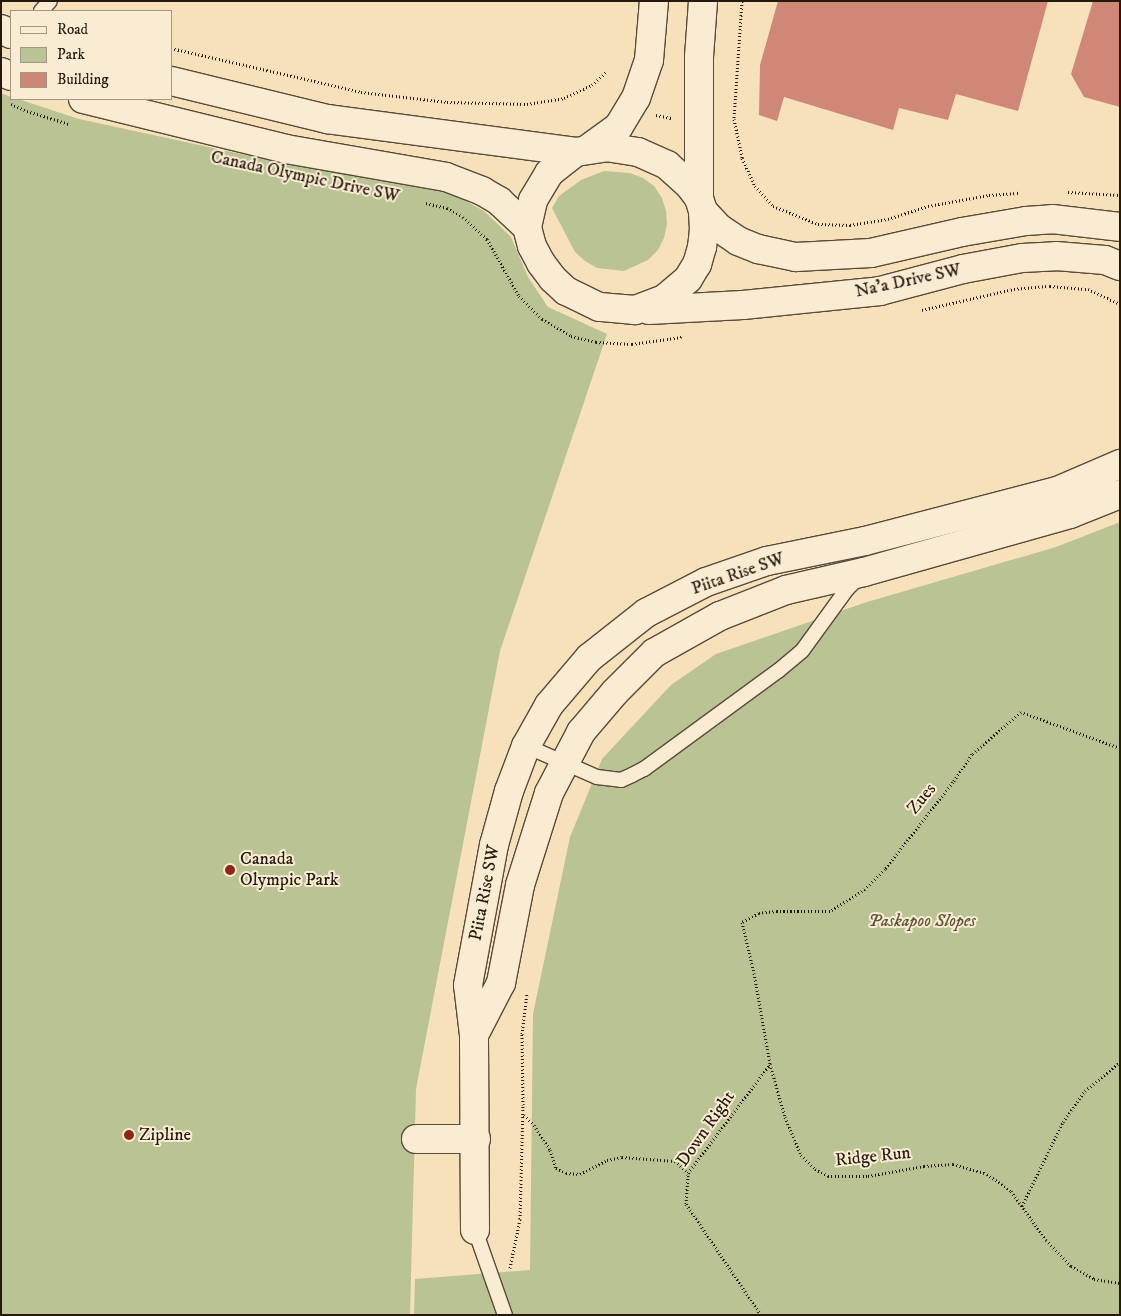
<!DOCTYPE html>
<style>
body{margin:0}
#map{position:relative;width:1121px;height:1316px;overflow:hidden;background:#f7e1bb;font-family:"IM FELL DW Pica",serif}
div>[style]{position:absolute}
.green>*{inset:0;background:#b9c393}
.building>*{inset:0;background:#cf8778}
.path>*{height:3px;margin-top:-1.5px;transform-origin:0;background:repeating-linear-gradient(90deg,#25180c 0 1px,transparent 0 3.5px)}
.roads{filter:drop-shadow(1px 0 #5a4a38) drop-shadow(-1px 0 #5a4a38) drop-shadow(0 1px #5a4a38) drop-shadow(0 -1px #5a4a38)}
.lane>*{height:14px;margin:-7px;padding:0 7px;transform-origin:7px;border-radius:7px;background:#faecd3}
.street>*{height:28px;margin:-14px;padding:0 14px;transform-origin:14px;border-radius:14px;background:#faecd3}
.secondary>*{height:28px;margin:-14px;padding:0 14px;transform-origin:14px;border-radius:14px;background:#faecd3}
.dots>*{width:14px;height:14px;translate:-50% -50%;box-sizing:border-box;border:2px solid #faecd3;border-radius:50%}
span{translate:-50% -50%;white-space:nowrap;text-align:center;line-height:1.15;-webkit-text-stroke:4px #faecd3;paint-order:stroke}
.street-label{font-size:18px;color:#25180c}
.poi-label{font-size:18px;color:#25180c}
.left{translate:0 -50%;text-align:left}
.park-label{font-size:18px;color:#59543b;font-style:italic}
.frame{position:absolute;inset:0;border:2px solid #25180c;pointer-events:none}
.legend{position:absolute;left:10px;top:10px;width:162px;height:90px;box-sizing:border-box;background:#faecd3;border:1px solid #a59783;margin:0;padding:6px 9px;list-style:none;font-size:15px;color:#25180c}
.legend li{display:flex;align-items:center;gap:10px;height:25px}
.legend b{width:25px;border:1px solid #a59783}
</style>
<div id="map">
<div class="green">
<i style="clip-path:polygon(1px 93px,11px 97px,11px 99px,18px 99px,79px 119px,250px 156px,451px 193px,484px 211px,511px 237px,528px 277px,548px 307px,607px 334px,500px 651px,416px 1089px,410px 1315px,1px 1315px)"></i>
<i style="clip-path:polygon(604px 171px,630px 173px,643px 178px,654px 186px,662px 198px,666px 211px,667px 224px,664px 238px,658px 250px,648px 260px,624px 271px,597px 268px,585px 261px,575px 252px,552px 208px,559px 196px,581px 180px)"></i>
<i style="clip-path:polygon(1120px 522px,1120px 1315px,414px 1315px,415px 1279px,530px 1270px,533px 1014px,570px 837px,602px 759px,671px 685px,716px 654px,867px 602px,1056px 547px)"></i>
</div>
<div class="building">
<i style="clip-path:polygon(778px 1px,1048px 1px,1018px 111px,956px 94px,948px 120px,899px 108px,893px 130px,784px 97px,777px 121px,759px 115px,760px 65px)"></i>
<i style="clip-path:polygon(1093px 1px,1120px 1px,1120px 107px,1084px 97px,1071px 74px)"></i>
</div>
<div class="path">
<i style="left:742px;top:1px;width:118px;rotate:93.9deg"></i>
<i style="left:734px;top:119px;width:40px;rotate:78deg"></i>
<i style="left:742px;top:158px;width:31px;rotate:65deg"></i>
<i style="left:755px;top:186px;width:27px;rotate:48deg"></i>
<i style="left:773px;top:206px;width:48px;rotate:21.8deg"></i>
<i style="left:818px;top:224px;width:32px;rotate:2deg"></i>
<i style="left:850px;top:225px;width:38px;rotate:-9deg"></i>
<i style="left:888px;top:219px;width:42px;rotate:-18deg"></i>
<i style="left:928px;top:206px;width:62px;rotate:-10.2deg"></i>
<i style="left:989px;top:195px;width:31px;rotate:-4deg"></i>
<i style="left:171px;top:48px;width:195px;rotate:13deg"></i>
<i style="left:361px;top:92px;width:87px;rotate:6.6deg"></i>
<i style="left:447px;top:102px;width:80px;rotate:1.4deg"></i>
<i style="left:527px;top:104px;width:37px;rotate:-9deg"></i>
<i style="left:564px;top:98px;width:31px;rotate:-25deg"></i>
<i style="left:592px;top:85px;width:19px;rotate:-43deg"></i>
<i style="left:11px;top:104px;width:17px;rotate:24deg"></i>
<i style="left:27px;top:111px;width:44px;rotate:17.2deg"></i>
<i style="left:656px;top:115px;width:16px;rotate:11deg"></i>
<i style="left:1068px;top:192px;width:52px;rotate:3.3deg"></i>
<i style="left:426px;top:203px;width:22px;rotate:13deg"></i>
<i style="left:447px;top:208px;width:18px;rotate:29deg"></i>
<i style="left:463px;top:217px;width:33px;rotate:43deg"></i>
<i style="left:487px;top:239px;width:65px;rotate:60.7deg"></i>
<i style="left:519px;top:296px;width:33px;rotate:45deg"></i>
<i style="left:542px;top:319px;width:34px;rotate:30deg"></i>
<i style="left:571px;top:336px;width:26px;rotate:13deg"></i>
<i style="left:596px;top:342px;width:36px;rotate:3deg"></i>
<i style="left:632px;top:344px;width:50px;rotate:-8deg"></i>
<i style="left:922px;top:310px;width:94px;rotate:-12.9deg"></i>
<i style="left:1014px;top:289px;width:36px;rotate:-5deg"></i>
<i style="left:1050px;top:286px;width:38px;rotate:5deg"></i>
<i style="left:1088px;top:289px;width:35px;rotate:25deg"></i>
<i style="left:1120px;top:748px;width:105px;rotate:-160deg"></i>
<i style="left:1021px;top:712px;width:65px;rotate:139.4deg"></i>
<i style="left:972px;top:754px;width:34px;rotate:124deg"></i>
<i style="left:953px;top:782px;width:110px;rotate:128deg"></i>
<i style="left:885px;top:869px;width:28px;rotate:135deg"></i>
<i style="left:865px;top:889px;width:41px;rotate:147.8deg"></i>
<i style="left:830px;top:911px;width:53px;rotate:180deg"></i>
<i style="left:777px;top:911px;width:18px;rotate:174deg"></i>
<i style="left:759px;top:913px;width:19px;rotate:152deg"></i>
<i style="left:742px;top:922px;width:52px;rotate:76.8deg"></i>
<i style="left:754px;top:973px;width:92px;rotate:80deg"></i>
<i style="left:770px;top:1064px;width:55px;rotate:74.2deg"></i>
<i style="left:785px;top:1117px;width:41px;rotate:67.2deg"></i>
<i style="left:801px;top:1155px;width:20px;rotate:45deg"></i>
<i style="left:815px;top:1169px;width:15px;rotate:28deg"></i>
<i style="left:828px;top:1176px;width:40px"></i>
<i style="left:868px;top:1176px;width:57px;rotate:-10.1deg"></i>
<i style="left:924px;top:1166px;width:29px;rotate:-4deg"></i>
<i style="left:953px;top:1164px;width:35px;rotate:16deg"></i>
<i style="left:987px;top:1174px;width:29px;rotate:35deg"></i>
<i style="left:1011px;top:1191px;width:60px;rotate:54.5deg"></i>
<i style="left:1046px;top:1240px;width:36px;rotate:46deg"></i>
<i style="left:1071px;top:1266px;width:26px;rotate:29deg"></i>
<i style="left:1094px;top:1279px;width:26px;rotate:9deg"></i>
<i style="left:524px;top:1115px;width:14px;rotate:45deg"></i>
<i style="left:534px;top:1125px;width:30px;rotate:57deg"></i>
<i style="left:550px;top:1150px;width:19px;rotate:72deg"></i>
<i style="left:556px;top:1168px;width:11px;rotate:27deg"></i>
<i style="left:566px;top:1173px;width:14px;rotate:4deg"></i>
<i style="left:580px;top:1174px;width:30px;rotate:-27deg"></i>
<i style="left:607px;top:1160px;width:15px;rotate:-11deg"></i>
<i style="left:622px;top:1157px;width:53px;rotate:4.3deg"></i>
<i style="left:675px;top:1161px;width:18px;rotate:43deg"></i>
<i style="left:1022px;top:1206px;width:93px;rotate:-64deg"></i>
<i style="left:1063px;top:1122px;width:38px;rotate:-55deg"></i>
<i style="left:1085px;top:1091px;width:45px;rotate:-39.6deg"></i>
<i style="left:510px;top:1268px;width:50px;rotate:-78.5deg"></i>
<i style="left:520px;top:1219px;width:114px;rotate:-88.5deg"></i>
<i style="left:523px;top:1105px;width:71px;rotate:-90.8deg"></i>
<i style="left:522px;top:1034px;width:41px;rotate:-83deg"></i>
<i style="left:761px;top:1315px;width:134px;rotate:-124deg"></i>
<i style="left:686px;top:1204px;width:31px;rotate:-86deg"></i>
<i style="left:688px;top:1173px;width:136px;rotate:-53deg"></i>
</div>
<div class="roads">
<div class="lane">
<i style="left:41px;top:11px;width:13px;rotate:-48deg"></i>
<i style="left:526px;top:746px;width:77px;rotate:23.6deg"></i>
<i style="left:597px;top:777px;width:24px;rotate:7deg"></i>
<i style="left:621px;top:780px;width:12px;rotate:-24deg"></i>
<i style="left:632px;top:775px;width:13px;rotate:-27deg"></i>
<i style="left:644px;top:769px;width:166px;rotate:-36.2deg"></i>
<i style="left:778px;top:671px;width:31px;rotate:-40deg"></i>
<i style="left:802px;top:651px;width:77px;rotate:-54deg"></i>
<i style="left:847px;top:589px;width:16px;rotate:-45deg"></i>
<i style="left:475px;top:1230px;width:90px;rotate:70.6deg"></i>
</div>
<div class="street">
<i style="left:1px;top:29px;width:11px;rotate:27deg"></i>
<i style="left:1px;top:72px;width:11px;rotate:22deg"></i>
<i style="left:171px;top:81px;width:161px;rotate:13.7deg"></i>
<i style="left:327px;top:119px;width:251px;rotate:7.5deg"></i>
<i style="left:83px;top:99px;width:209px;rotate:13.8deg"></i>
<i style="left:286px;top:149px;width:162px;rotate:9.9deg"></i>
<i style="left:446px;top:177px;width:39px;rotate:21deg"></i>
<i style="left:482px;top:191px;width:20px;rotate:30deg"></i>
<i style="left:499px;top:201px;width:38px;rotate:43deg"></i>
<i style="left:474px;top:1035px;width:59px;rotate:-62.6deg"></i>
<i style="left:501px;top:983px;width:100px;rotate:-79deg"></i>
<i style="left:520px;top:885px;width:96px;rotate:-72.5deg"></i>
<i style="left:549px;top:793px;width:69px;rotate:-62.3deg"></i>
<i style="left:581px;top:732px;width:52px;rotate:-49.6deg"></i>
<i style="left:615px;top:692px;width:55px;rotate:-45deg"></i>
<i style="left:654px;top:653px;width:76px;rotate:-29.3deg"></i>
<i style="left:720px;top:616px;width:71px;rotate:-21.5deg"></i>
<i style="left:786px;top:590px;width:80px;rotate:-13deg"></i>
<i style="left:864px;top:572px;width:214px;rotate:-15.7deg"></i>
<i style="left:1070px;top:514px;width:54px;rotate:-21.8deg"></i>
<i style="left:416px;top:1139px;width:60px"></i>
<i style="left:475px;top:1230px;width:195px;rotate:-90.3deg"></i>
<i style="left:474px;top:1035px;width:50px;rotate:-96.8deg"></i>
<i style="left:468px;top:985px;width:142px;rotate:-79.5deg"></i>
<i style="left:494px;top:845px;width:56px;rotate:-74.5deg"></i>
<i style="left:509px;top:791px;width:48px;rotate:-69.3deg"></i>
<i style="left:526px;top:746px;width:47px;rotate:-60.7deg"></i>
<i style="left:549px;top:705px;width:62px;rotate:-49.6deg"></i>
<i style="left:589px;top:658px;width:73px;rotate:-38.3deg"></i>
<i style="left:646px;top:613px;width:68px;rotate:-27.3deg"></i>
<i style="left:706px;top:582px;width:65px;rotate:-19deg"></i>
<i style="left:767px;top:561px;width:100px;rotate:-11.5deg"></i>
<i style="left:865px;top:541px;width:198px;rotate:-14.6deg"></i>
<i style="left:1057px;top:491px;width:69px;rotate:-23.2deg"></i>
</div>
<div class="secondary">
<i style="left:606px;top:147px;width:32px;rotate:9deg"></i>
<i style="left:638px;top:152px;width:32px;rotate:24deg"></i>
<i style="left:667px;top:165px;width:31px;rotate:42deg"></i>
<i style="left:690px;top:186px;width:15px;rotate:53deg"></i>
<i style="left:699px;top:198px;width:14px;rotate:73deg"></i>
<i style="left:703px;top:211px;width:18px;rotate:87deg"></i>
<i style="left:704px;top:229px;width:18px;rotate:96deg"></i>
<i style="left:702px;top:247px;width:18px;rotate:106deg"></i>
<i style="left:697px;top:264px;width:17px;rotate:121deg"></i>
<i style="left:688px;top:279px;width:31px;rotate:140deg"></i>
<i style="left:664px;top:299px;width:31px;rotate:159deg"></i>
<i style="left:635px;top:310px;width:36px;rotate:-175deg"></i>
<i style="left:599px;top:307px;width:37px;rotate:-154deg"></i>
<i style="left:566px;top:291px;width:18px;rotate:-137deg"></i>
<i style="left:553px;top:279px;width:20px;rotate:-127deg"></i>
<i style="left:541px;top:263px;width:19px;rotate:-118deg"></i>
<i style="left:532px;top:246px;width:20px;rotate:-105deg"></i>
<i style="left:527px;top:227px;width:28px;rotate:-77deg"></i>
<i style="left:533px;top:200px;width:31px;rotate:-59deg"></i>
<i style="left:549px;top:173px;width:34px;rotate:-38deg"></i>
<i style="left:576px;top:152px;width:30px;rotate:-9deg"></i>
<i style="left:589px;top:148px;width:37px;rotate:-36deg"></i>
<i style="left:619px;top:126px;width:33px;rotate:-59deg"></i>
<i style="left:636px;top:98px;width:40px;rotate:-71.1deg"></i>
<i style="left:649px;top:60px;width:59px;rotate:-85.2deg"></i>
<i style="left:699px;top:198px;width:141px;rotate:-90deg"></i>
<i style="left:699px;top:57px;width:56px;rotate:-85.9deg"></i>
<i style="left:703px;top:211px;width:23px;rotate:47deg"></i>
<i style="left:719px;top:228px;width:23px;rotate:34deg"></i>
<i style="left:738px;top:241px;width:22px;rotate:22deg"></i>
<i style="left:758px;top:249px;width:39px;rotate:12deg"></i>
<i style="left:796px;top:257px;width:75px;rotate:-3.1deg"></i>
<i style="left:871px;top:253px;width:93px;rotate:-13deg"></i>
<i style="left:962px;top:232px;width:65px;rotate:-9.8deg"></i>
<i style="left:1026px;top:221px;width:26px;rotate:-4deg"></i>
<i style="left:1052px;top:219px;width:68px;rotate:6.7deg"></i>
<i style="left:649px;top:310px;width:94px;rotate:-3deg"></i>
<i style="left:743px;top:305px;width:138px;rotate:-5.8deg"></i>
<i style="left:880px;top:291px;width:86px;rotate:-14.8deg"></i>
<i style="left:963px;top:269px;width:60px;rotate:-10.6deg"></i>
<i style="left:1022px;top:258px;width:34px;rotate:-3deg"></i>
<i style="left:1056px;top:256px;width:49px;rotate:4.7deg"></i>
<i style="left:1105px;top:260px;width:16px;rotate:22deg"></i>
</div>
</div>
<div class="dots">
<i style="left:230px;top:870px;background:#8f2418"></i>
<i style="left:129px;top:1135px;background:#8f2418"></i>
</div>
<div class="street-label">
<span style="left:305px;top:177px;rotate:12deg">Canada Olympic Drive SW</span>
<span style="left:908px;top:281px;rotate:-12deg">Na'a Drive SW</span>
<span style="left:738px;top:574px;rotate:-19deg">Piita Rise SW</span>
<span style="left:922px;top:799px;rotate:-51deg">Zues</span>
<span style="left:485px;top:893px;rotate:-79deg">Piita Rise SW</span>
<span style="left:706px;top:1129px;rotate:-55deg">Down Right</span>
<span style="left:873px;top:1157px;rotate:-6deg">Ridge Run</span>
</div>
<div class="poi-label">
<span class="left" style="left:240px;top:870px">Canada<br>Olympic Park</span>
<span class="left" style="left:139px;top:1135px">Zipline</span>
</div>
<div class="park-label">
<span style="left:922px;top:921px">Paskapoo Slopes</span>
</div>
<div class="frame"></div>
<ul class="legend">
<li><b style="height:6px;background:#faecd3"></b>Road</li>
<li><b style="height:14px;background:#b9c393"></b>Park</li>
<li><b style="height:14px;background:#cf8778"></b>Building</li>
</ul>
</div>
